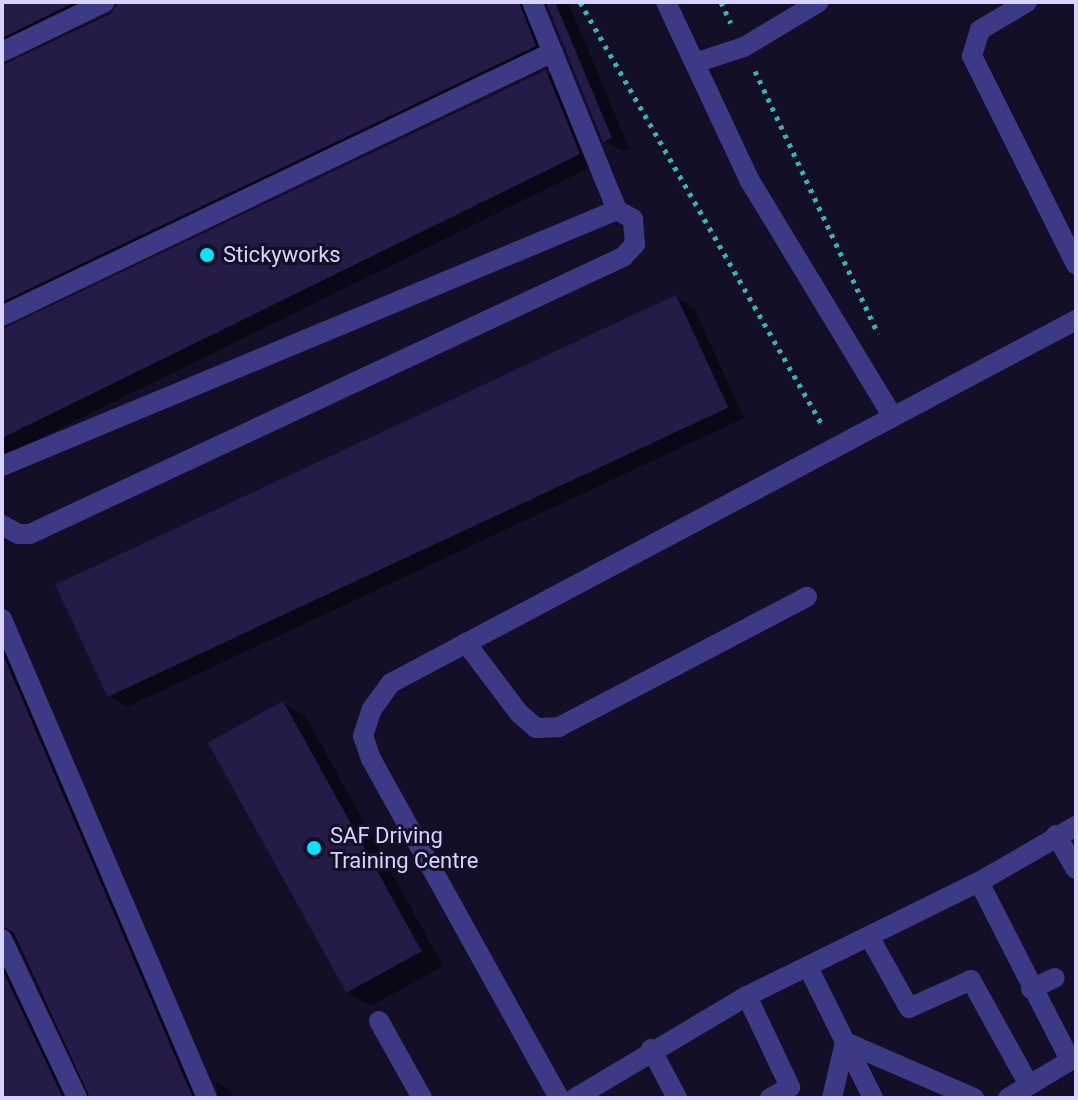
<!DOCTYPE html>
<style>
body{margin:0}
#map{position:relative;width:1078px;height:1100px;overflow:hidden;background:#130f26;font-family:Roboto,sans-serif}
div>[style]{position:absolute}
.shadow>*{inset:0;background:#0007}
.building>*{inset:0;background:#241b47;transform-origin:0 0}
.path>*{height:5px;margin-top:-2.5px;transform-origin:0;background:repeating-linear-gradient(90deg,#2fb8b0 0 4px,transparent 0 10px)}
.lane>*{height:20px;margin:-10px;padding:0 10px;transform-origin:10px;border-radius:10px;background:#3d3a85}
.dots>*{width:22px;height:22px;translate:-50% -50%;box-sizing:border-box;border:4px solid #130f26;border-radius:50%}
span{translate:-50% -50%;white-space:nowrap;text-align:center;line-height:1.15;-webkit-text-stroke:6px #130f26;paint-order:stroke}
.poi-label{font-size:22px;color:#d9d4ff}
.left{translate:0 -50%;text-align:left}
.frame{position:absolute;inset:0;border:4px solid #d9d4ff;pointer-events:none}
</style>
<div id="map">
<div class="shadow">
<i style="clip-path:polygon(2px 2px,118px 2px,14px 50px,10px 65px,112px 15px,120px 2px,544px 2px,537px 17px,553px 56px,14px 314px,8px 330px,546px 72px,564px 83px,597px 164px,2px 457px)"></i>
<i style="clip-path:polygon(548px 2px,568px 2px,629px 148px,623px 151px,605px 141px)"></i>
<i style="clip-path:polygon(676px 297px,694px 308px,744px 418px,127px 707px,109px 696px)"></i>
<i style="clip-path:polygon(2px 612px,205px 1098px,89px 1098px,14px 936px,8px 956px,75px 1098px,2px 1098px)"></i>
<i style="clip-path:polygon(283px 703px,306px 717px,443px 966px,371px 1006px,347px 993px)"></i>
<i style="clip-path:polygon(215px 1081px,230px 1090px,234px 1098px,218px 1098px)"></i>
</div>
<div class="building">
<i style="clip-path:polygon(2px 2px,75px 2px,2px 38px)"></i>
<i style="clip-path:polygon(118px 2px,519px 2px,536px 46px,2px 302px,2px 65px,111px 14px)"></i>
<i style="clip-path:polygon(546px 2px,555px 2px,612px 138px,603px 142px)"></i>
<i style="clip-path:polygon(546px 70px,580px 154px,2px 438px,2px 329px)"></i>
<i style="left:676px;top:295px;width:124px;height:685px;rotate:65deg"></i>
<i style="clip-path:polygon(2px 652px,193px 1098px,90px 1098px,14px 933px,2px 926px)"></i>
<i style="left:283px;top:701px;width:286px;height:86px;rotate:61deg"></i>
<i style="clip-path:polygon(2px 969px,63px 1098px,2px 1098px)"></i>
</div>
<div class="path">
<i style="left:580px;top:2px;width:486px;rotate:60.2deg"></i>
<i style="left:721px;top:2px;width:23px;rotate:65deg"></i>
<i style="left:755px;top:71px;width:290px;rotate:64.9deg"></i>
</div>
<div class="lane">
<i style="left:666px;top:2px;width:198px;rotate:64.9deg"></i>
<i style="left:750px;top:181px;width:272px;rotate:58.8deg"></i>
<i style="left:1027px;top:2px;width:55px;rotate:149.2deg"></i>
<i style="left:980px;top:30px;width:27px;rotate:107deg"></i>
<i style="left:972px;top:56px;width:233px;rotate:63.5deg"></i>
<i style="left:2px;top:52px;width:114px;rotate:-25.9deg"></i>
<i style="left:695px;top:63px;width:52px;rotate:-18.1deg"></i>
<i style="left:744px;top:47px;width:87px;rotate:-31deg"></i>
<i style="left:2px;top:316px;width:611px;rotate:-25.6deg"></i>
<i style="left:2px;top:466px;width:666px;rotate:-22.6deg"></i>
<i style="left:2px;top:525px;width:18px;rotate:29deg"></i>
<i style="left:18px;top:534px;width:12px"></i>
<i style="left:30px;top:534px;width:655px;rotate:-25.04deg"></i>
<i style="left:623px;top:257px;width:18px;rotate:-47deg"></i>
<i style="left:635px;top:244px;width:25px;rotate:-95deg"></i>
<i style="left:633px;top:219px;width:18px;rotate:-151deg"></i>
<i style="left:617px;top:210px;width:225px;rotate:-112.2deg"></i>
<i style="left:2px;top:619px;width:521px;rotate:66.83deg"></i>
<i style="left:466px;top:643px;width:88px;rotate:52.9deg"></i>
<i style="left:519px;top:713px;width:23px;rotate:41deg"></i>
<i style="left:536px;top:728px;width:23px;rotate:-2deg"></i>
<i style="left:559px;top:727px;width:280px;rotate:-27.7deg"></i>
<i style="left:1056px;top:835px;width:39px;rotate:60deg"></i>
<i style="left:979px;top:882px;width:200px;rotate:62.9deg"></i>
<i style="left:870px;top:938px;width:80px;rotate:60.9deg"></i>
<i style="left:909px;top:1008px;width:68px;rotate:-24.3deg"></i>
<i style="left:971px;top:980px;width:120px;rotate:61.1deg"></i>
<i style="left:2px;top:939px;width:176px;rotate:64.7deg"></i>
<i style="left:808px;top:967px;width:146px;rotate:63.6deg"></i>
<i style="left:1031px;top:989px;width:26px;rotate:-25deg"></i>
<i style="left:747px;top:996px;width:101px;rotate:64.7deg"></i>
<i style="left:790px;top:1087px;width:23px;rotate:151deg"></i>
<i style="left:379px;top:1021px;width:88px;rotate:60.8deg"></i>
<i style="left:845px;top:1042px;width:141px;rotate:23.5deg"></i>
<i style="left:651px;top:1049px;width:55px;rotate:62deg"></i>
<i style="left:559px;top:1098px;width:388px;rotate:-119deg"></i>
<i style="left:371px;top:759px;width:24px;rotate:-109deg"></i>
<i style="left:363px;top:736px;width:28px;rotate:-72deg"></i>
<i style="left:372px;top:709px;width:32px;rotate:-54deg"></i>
<i style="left:391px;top:683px;width:775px;rotate:-27.92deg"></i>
<i style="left:575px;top:1098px;width:200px;rotate:-30.7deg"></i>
<i style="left:747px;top:996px;width:258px;rotate:-26.2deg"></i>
<i style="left:979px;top:882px;width:112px;rotate:-30deg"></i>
<i style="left:832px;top:1098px;width:57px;rotate:-76.9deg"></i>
<i style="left:1008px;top:1098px;width:79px;rotate:-31.1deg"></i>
</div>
<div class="dots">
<i style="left:207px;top:255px;background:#00e5ff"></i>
<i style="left:314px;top:848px;background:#00e5ff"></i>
</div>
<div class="poi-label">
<span class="left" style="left:223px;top:255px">Stickyworks</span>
<span class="left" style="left:330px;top:848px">SAF Driving<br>Training Centre</span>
</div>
<div class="frame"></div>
</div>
